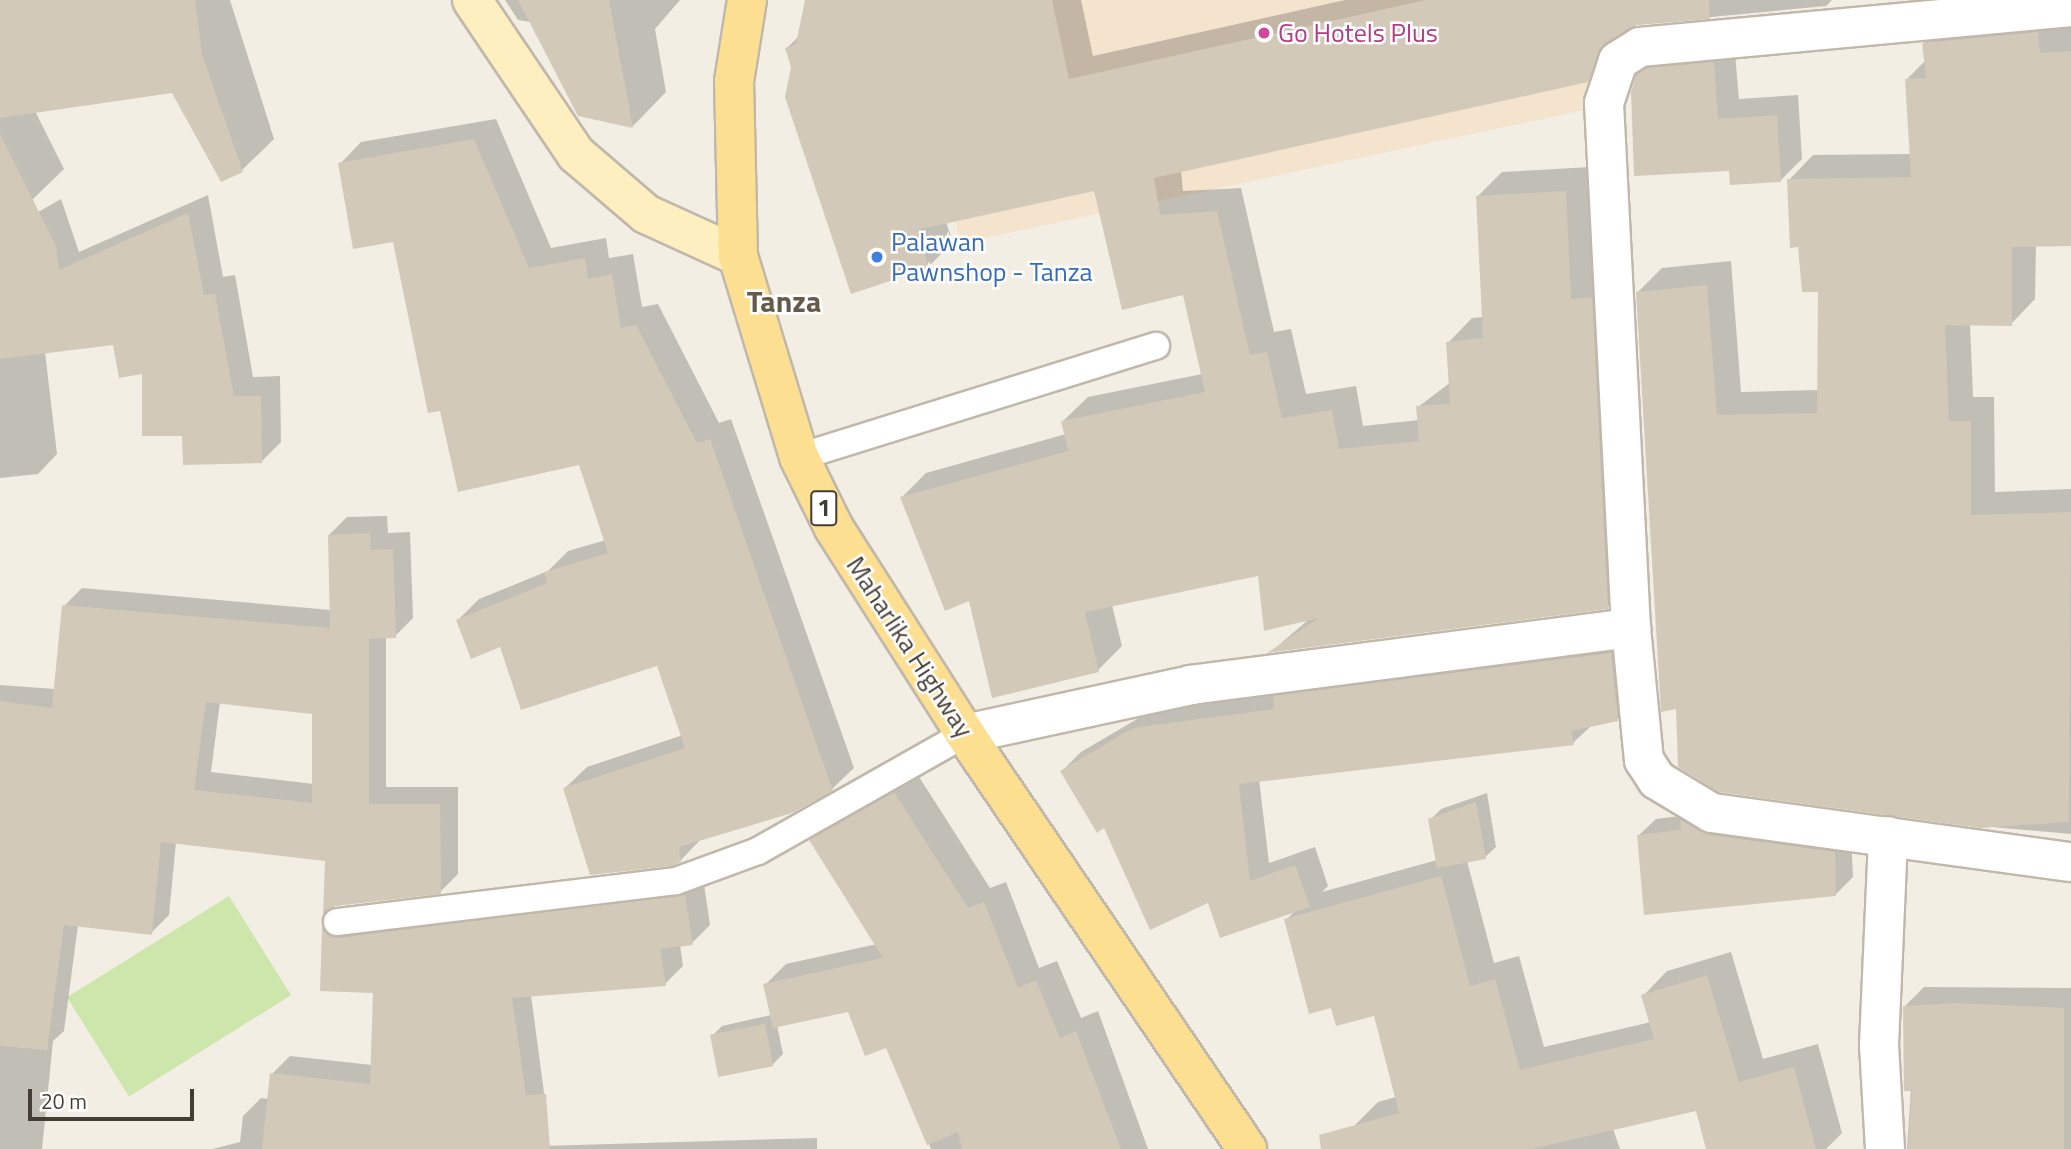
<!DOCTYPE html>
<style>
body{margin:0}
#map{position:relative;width:2071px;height:1149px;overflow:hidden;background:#f2eee4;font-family:"Titillium Web",sans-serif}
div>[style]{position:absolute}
.commercial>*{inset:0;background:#f4e4ce}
.green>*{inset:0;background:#cce6ac;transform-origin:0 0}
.shadow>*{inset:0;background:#0003}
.building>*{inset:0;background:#d3c9b9;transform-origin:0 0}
.roads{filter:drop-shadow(2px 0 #c0b8aa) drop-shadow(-2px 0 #c0b8aa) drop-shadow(0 2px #c0b8aa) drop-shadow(0 -2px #c0b8aa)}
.lane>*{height:26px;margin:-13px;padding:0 13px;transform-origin:13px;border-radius:13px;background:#fff}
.street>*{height:38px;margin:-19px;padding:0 19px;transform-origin:19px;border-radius:19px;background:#fff}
.secondary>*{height:38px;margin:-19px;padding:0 19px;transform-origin:19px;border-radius:19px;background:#feefc1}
.primary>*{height:38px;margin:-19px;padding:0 19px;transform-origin:19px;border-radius:19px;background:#fddf91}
.dots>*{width:19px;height:19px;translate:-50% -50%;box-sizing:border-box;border:4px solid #fff;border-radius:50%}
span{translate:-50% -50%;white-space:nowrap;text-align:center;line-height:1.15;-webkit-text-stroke:5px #fff;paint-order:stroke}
.shield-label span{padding:2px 5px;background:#fff;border:2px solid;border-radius:5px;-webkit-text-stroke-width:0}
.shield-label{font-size:24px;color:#443d34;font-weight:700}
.hotel-label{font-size:26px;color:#b23c85}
.left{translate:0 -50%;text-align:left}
.shop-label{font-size:26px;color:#366cbe}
.street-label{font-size:26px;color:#443d34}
.quarter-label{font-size:30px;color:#665b4b;font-weight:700}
.scale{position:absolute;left:28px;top:1089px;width:166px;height:32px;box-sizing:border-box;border:4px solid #443d34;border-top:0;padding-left:9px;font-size:21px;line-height:24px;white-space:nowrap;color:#443d34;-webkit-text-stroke:5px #fff;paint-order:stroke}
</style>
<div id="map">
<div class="commercial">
<i style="clip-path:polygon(898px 0,1579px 0,1594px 108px,961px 243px)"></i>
</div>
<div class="green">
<i style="left:229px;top:896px;width:117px;height:191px;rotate:58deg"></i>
</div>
<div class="shadow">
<i style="clip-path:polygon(0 0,230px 0,274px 139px,242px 170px,173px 91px,35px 111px,64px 169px,32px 200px,0 205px)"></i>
<i style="clip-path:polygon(505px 0,680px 0,655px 29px,666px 92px,633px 126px,531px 22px,518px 20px)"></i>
<i style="clip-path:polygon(806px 0,1081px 0,1093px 56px,1345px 0,1832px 0,1826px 6px,1637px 24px,1622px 32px,1612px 56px,1587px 81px,1181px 170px,1183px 191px,1241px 188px,1274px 332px,1291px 329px,1306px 394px,1356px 386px,1363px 426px,1419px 420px,1418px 407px,1451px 382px,1448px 343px,1472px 318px,1483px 317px,1477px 197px,1502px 172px,1590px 167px,1632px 583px,1607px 607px,1272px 651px,1308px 620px,1259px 574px,1112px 605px,1122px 646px,1098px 670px,970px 599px,902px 497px,926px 473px,1066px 434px,1063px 421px,1088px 397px,1202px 374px,1184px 293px,1095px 189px,946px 222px,953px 242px,928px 267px,787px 48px,799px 36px)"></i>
<i style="clip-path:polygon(2071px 8px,2071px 245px,2036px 245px,2035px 299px,2011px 324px,1970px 324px,1973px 397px,1994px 397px,1995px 492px,2071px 489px,2071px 834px,1981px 826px,1678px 707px,1637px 293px,1662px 268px,1731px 261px,1741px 392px,1819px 390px,1819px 290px,1800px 245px,1789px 180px,1813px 155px,1911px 154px,1906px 80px,1926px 60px,1924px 43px,1948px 19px)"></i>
<i style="clip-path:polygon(1734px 42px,1739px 99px,1798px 95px,1802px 159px,1781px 180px,1730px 169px,1638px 76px,1660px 54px)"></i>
<i style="clip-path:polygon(496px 119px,551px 248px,606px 238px,609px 258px,633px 254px,642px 307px,658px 304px,719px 423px,731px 419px,854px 768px,832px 789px,702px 838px,680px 861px,565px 788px,587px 767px,683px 735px,659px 663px,501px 645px,458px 620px,479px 599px,548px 571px,568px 551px,606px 540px,580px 463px,442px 409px,395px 240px,340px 164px,361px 142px)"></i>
<i style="clip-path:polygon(208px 195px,223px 277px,235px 275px,253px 377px,280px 376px,281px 442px,261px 462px,184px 434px,144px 372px,114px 343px,45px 352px,57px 454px,38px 474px,0 478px,0 234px,61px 199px,79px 252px)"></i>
<i style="clip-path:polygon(evenodd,387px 516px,388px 533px,410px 532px,413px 618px,395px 636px,386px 636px,386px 787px,458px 787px,458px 874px,440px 892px,327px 859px,176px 842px,169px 915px,151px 933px,78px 925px,64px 1031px,53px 1041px,42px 1149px,0 1149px,0 685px,55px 689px,64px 606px,82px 588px,331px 610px,329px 535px,347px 517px,387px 516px,220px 702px,314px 713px,314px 784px,211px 772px,220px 702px)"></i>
<i style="clip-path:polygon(1630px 634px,1637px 700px,1617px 719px,1592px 725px,1573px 743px,1259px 779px,1269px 863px,1315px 847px,1328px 886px,1322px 892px,1437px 860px,1430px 820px,1441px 809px,1487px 793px,1496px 847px,1485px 857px,1467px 861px,1494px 963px,1519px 956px,1544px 1047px,1651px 1022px,1643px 996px,1667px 971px,1731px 952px,1763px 1059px,1818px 1044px,1842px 1133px,1826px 1149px,1708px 1149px,1697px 1109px,1613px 1129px,1620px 1149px,1359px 1149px,1354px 1126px,1378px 1102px,1396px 1097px,1375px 1014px,1332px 1006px,1286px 920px,1296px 910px,1209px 901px,1105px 826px,1062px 771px,1081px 752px,1154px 709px)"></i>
<i style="clip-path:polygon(916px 772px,990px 888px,1006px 882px,1039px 968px,1057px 961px,1081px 1018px,1098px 1011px,1148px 1149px,931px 1149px,887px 1045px,849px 1010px,777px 1025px,783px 1054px,772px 1065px,712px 1036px,722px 1026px,771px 1015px,765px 985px,786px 964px,877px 944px,813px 843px,834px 822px)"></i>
<i style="clip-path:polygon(1687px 815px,1851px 836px,1853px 877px,1836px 894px,1639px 835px,1656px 819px)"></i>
<i style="clip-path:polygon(703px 877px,710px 925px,692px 943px,680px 945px,683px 966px,665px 984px,531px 995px,545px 1100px,473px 1148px,817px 1138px,817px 1149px,212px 1149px,240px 1142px,243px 1116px,261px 1098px,269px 1099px,272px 1074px,290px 1056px,372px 1065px,375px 992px,321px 989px,324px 927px,342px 910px)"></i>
<i style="clip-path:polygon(1924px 987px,2071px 988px,2071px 1149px,1907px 1149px,1911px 1089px,1904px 1007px)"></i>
</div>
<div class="building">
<i style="clip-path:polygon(0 0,195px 0,202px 54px,243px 172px,221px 182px,172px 93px,0 118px)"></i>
<i style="clip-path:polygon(518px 0,609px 0,633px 128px,578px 116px)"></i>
<i style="clip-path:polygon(805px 0,1052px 0,1069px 79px,1426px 0,1709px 0,1710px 19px,1637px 25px,1606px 43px,1588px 82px,1154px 178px,1160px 215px,1217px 211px,1250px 355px,1267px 352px,1282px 418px,1332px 410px,1339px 449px,1419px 441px,1416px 406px,1450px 404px,1446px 342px,1483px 338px,1476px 196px,1566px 191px,1571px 299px,1592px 297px,1608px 609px,1267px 653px,1319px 618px,1264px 631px,1258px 576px,1085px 612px,1099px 672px,992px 698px,969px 601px,945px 611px,900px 497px,1068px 451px,1061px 421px,1205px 392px,1183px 295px,1122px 310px,1094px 191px,917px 230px,929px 268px,851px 294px,785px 97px,791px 67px,785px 48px,796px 44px)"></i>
<i style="clip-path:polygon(2038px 32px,2040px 53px,2071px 51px,2071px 246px,2012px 247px,2012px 326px,1945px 325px,1949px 421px,1971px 421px,1971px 515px,2071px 512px,2069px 822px,1980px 828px,1719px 792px,1678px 767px,1676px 709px,1661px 712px,1636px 292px,1707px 285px,1717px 415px,1817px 413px,1818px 292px,1802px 292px,1798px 247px,1790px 248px,1787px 179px,1911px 177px,1905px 79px,1926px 78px,1922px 43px)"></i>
<i style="clip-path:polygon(1714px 62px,1718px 119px,1777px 115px,1781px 182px,1730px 185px,1729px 171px,1634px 176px,1631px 92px,1636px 75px,1647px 68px)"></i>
<i style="clip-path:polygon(0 134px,56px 246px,59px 270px,188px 213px,204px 295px,215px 294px,234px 396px,261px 396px,262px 463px,183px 465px,182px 436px,142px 436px,142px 374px,119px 378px,113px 345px,0 359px)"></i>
<i style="clip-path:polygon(474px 139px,529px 268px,585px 258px,588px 279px,612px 274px,621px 328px,636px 325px,697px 443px,710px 439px,833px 791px,792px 813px,679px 847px,681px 862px,672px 866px,590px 875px,563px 788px,685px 748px,657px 666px,521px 710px,500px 647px,471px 659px,456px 620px,547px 583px,544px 572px,608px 553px,579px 465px,458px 492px,440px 411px,428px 413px,393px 242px,353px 249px,338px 163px)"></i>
<i style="clip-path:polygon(evenodd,370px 533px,371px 550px,393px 549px,396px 638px,369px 639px,369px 804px,440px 804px,441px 894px,335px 906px,323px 915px,325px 861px,161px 842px,152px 935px,64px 925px,47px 1050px,0 1046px,0 701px,52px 708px,62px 605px,330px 628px,328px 535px,370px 533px,206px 702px,312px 714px,312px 803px,194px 790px,206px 702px)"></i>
<i style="clip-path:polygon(1611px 653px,1618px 721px,1571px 731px,1574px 745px,1239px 784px,1250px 881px,1295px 865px,1310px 907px,1220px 938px,1208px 903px,1150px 930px,1104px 828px,1097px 833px,1060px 771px,1133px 728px,1274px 709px,1273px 696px)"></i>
<i style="clip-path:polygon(894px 792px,968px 908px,984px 902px,1018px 988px,1036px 980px,1060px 1038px,1076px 1031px,1121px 1149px,962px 1149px,958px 1132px,927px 1145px,886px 1048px,865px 1056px,848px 1012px,773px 1028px,763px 984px,883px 958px,809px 840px)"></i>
<i style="clip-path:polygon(1476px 802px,1486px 859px,1437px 868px,1428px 819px)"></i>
<i style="clip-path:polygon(1680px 820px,1709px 835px,1835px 852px,1836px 896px,1644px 915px,1637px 835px,1681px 830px)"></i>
<i style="clip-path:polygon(1441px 876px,1470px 986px,1495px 979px,1520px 1070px,1654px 1039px,1641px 995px,1707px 975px,1739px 1082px,1794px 1067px,1816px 1149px,1706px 1149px,1696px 1111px,1531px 1149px,1321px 1149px,1319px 1135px,1399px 1113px,1374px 1016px,1336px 1026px,1331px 1008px,1309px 1014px,1284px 919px)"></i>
<i style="clip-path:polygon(685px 894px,693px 945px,660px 949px,666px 986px,512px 998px,526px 1095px,546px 1094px,550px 1149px,262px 1149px,270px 1073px,370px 1084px,373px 993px,320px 991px,322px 927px,339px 938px)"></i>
<i style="clip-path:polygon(1957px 1003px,2064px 1008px,2064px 1149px,1908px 1149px,1912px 1091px,1904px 1091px,1903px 1006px)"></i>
<i style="left:765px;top:1024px;width:43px;height:56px;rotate:79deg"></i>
</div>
<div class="roads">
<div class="lane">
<i style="left:799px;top:457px;width:374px;rotate:-17.3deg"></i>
<i style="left:337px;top:922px;width:341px;rotate:-6.9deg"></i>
<i style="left:676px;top:881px;width:87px;rotate:-20.1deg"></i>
<i style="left:758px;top:851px;width:238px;rotate:-29.5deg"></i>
</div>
<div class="street">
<i style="left:2071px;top:7px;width:433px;rotate:174.7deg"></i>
<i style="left:1640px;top:47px;width:26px;rotate:148deg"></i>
<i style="left:1618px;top:61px;width:44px;rotate:108.4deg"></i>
<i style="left:1604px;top:103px;width:526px;rotate:87.06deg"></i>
<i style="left:1631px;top:628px;width:133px;rotate:84.4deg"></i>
<i style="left:1644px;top:760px;width:24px;rotate:57deg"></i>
<i style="left:1657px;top:780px;width:64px;rotate:31deg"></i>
<i style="left:1712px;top:813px;width:362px;rotate:7.8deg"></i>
<i style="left:965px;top:734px;width:231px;rotate:-12.2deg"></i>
<i style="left:1191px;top:685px;width:444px;rotate:-7.4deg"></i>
<i style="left:1885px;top:1149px;width:104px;rotate:-93.3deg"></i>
<i style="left:1879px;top:1045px;width:209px;rotate:-87.5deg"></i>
</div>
<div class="secondary">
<i style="left:472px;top:0;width:186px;rotate:56deg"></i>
<i style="left:576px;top:154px;width:92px;rotate:40.6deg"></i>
<i style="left:646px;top:214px;width:101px;rotate:24.5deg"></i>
</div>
<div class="primary">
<i style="left:747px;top:0;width:82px;rotate:99.1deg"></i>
<i style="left:734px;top:81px;width:175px;rotate:88.7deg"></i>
<i style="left:738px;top:256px;width:210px;rotate:73.1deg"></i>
<i style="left:799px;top:457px;width:79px;rotate:63.8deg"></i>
<i style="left:834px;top:528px;width:244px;rotate:57.5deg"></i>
<i style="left:965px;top:734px;width:502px;rotate:55.8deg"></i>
</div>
</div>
<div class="dots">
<i style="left:1264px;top:33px;background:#d1479c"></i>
<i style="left:877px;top:257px;background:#3f7fe0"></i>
</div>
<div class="shield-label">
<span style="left:824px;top:508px">1</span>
</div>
<div class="hotel-label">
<span class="left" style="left:1278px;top:33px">Go Hotels Plus</span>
</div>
<div class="shop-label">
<span class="left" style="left:891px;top:257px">Palawan<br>Pawnshop - Tanza</span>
</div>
<div class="street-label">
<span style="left:910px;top:647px;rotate:57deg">Maharlika Highway</span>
</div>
<div class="quarter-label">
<span style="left:784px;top:301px">Tanza</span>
</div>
<div class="scale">20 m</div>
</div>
